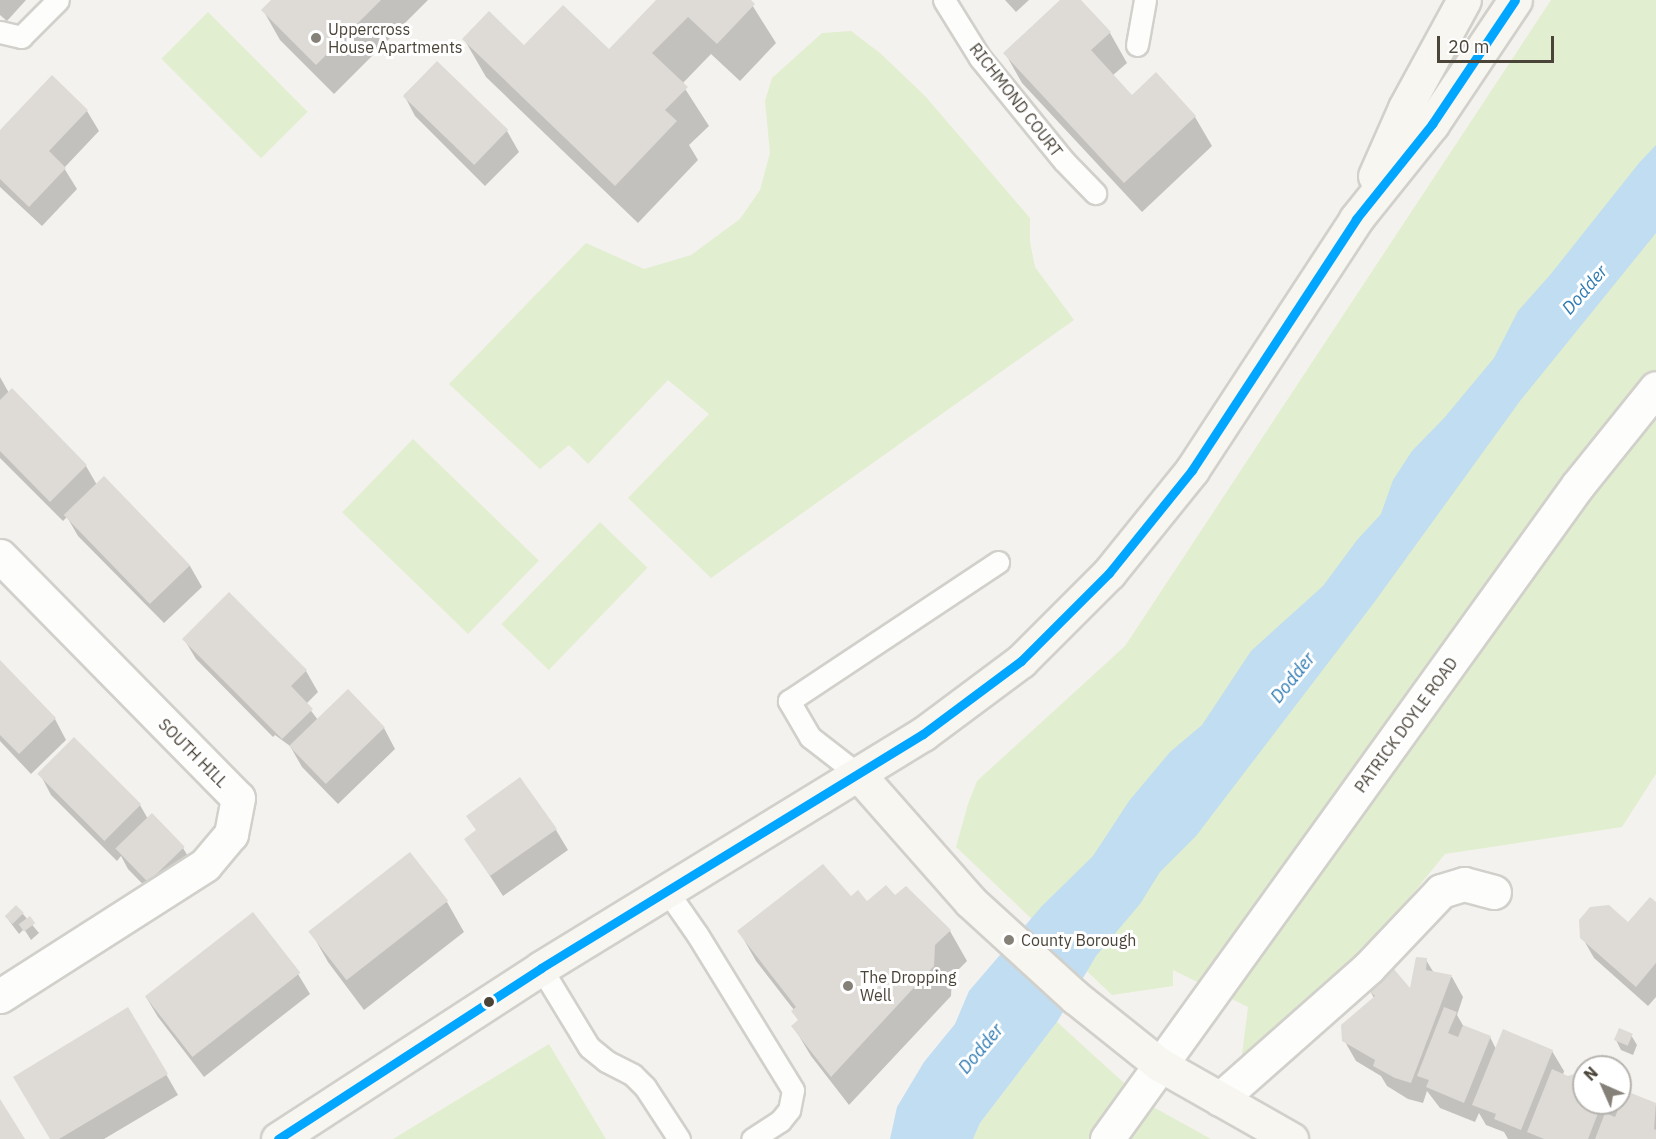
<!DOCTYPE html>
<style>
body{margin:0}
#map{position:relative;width:1656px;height:1139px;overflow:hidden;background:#f4f2ee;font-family:"IBM Plex Sans",sans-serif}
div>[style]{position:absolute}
.green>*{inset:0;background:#e1eecf;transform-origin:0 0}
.water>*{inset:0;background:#c0ddf1}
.shadow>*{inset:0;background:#0003}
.building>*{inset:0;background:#dedbd6;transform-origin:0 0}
.roads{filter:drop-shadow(2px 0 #d2d0cb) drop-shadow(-2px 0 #d2d0cb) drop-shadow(0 2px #d2d0cb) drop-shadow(0 -2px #d2d0cb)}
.lane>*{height:21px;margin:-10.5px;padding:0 10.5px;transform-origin:10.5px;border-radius:10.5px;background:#fdfdfc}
.street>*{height:33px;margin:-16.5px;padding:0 16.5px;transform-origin:16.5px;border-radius:16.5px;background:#fdfdfc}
.secondary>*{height:33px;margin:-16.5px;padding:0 16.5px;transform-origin:16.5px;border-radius:16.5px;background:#f7f6f1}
.bus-1>*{height:9px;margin:-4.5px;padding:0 4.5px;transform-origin:4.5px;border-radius:4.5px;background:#00a6ff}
.dots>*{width:16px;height:16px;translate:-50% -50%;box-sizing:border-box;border:3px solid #fff;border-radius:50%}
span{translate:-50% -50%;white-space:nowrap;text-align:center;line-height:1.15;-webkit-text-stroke:6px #fff;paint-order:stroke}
.poi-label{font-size:16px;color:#4b4439}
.left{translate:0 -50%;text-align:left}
.street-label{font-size:16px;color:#4b4439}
.water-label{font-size:18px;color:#2e7ab2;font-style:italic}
.north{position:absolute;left:1572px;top:1055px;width:60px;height:60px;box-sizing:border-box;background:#fff;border:2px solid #b7b4b0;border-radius:50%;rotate:315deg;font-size:16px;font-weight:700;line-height:24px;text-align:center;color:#4b4439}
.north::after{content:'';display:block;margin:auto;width:21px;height:27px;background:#868178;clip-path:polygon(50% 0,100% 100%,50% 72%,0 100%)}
.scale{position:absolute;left:1437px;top:36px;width:117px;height:27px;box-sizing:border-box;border:3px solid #4b4439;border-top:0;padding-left:8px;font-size:18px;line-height:21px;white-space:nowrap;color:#4b4439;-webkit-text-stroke:4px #fff;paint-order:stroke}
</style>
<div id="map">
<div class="green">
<i style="clip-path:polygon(1551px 0,1656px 0,1656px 774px,1622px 827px,1445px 854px,1380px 934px,1241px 1062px,1248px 1007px,1173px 970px,1173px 986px,1112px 995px,956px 847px,968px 804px,977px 781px,1125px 646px)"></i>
<i style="left:208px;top:12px;width:141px;height:66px;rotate:45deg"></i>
<i style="clip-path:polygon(851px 31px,880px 53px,925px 96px,1030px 218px,1030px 242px,1035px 267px,1074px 320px,711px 578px,628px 498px,709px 414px,668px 380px,588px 464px,569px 445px,540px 469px,449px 384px,586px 243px,644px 269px,691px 255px,740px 219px,760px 190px,770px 153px,765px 101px,772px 78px,822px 33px)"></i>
<i style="left:413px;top:439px;width:175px;height:102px;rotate:44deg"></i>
<i style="left:600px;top:522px;width:66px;height:142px;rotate:44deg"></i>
<i style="clip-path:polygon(1057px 1022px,1146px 1103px,1211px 1139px,973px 1139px,980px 1123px)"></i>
<i style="clip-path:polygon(549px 1044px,606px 1139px,393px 1139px)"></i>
</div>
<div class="water">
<i style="clip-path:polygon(1656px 145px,1656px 233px,1520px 401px,1373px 604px,1196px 836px,1160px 872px,1140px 904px,1096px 956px,1057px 1022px,980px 1123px,973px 1139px,890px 1139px,897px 1107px,924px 1062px,955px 1024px,969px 991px,1042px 906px,1093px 856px,1129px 801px,1170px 752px,1202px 725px,1251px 651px,1323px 586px,1357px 540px,1381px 514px,1393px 480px,1412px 451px,1445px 417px,1494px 358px,1518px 311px,1550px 275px,1639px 163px)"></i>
</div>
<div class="shadow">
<i style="clip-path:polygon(0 0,26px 0,7px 21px,0 15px)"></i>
<i style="clip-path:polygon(273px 0,428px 0,334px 94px,280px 40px,263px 10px)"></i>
<i style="clip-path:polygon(658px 0,749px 0,776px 43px,740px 81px,711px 54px,682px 84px,709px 126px,689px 145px,698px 160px,638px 223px,486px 77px,464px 39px,524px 47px,609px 52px)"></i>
<i style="clip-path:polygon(1005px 0,1029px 0,1016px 12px)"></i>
<i style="clip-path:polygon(1062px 0,1079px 0,1110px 33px,1127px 63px,1112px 76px,1132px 97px,1195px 117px,1212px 146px,1142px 212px,1022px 83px,1005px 53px)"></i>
<i style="clip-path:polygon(437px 63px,507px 131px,519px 152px,485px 186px,415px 116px,404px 95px)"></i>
<i style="clip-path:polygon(87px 111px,99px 131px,64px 168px,77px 189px,42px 226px,0 187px,0 133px)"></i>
<i style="clip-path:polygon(0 377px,9px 393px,86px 466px,97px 485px,104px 478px,190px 566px,202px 587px,164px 623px,78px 536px,67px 517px,63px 521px,0 458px)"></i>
<i style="clip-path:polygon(229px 594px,306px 671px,318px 692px,306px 704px,318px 720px,348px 691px,384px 728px,395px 749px,338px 804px,302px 767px,290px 746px,275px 735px,273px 737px,196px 659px,184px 639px)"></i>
<i style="clip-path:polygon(0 663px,55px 719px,66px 740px,31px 774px,0 741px)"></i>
<i style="clip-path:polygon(74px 740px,140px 805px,148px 819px,183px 848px,195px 868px,160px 902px,128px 869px,121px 856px,117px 861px,51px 795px,40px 774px)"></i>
<i style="clip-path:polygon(556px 830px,568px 850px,503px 896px,466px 839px)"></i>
<i style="clip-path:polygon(895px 897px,925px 905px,950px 931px,967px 961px,952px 976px,951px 996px,849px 1105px,811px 1056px,793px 1026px,799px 1021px,794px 1010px,756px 961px,739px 931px,851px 898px,867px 903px)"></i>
<i style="clip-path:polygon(447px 902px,464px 932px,364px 1010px,328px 962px,311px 932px)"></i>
<i style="clip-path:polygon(1656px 904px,1656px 997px,1648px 1006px,1594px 958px,1582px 937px,1628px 924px)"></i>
<i style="clip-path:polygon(23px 914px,39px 933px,31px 940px,24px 929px,19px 934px,7px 918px)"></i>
<i style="clip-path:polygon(1426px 960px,1434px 973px,1452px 977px,1463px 997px,1457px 1015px,1464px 1027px,1490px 1037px,1496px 1049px,1552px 1051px,1564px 1071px,1563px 1075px,1568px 1077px,1584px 1073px,1584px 1103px,1620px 1103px,1620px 1098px,1622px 1103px,1626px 1093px,1656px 1105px,1656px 1139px,1508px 1139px,1504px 1132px,1486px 1125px,1479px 1113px,1475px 1122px,1440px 1108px,1427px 1091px,1423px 1103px,1408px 1099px,1387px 1086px,1381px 1076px,1356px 1061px,1344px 1040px,1374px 998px,1369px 989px,1411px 991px)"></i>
<i style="clip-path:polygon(298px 974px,310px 994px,204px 1077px,158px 1017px,146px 997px)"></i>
<i style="clip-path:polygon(1631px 1035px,1637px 1045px,1633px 1055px,1621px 1050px,1616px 1040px)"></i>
<i style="clip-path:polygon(166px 1074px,178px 1095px,104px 1139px,51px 1139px)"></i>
</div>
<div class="building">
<i style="clip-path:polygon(271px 0,381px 0,316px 65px,261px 10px)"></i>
<i style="clip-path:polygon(656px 0,751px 0,755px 4px,717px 44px,688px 17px,652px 53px,688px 87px,665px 110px,677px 121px,615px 186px,462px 39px,489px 11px,524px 45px,563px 5px,609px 49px)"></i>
<i style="clip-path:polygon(1060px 0,1081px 0,1111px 32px,1091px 50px,1132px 95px,1156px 72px,1196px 116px,1124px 183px,1003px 53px)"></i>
<i style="left:437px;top:61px;width:99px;height:49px;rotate:44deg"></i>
<i style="clip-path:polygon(52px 75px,88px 110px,49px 151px,66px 168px,29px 207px,0 179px,0 130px)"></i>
<i style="clip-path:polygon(12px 388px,87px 465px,50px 502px,0 451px,0 400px)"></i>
<i style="left:104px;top:476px;width:124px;height:56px;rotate:46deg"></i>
<i style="clip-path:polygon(229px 592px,307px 670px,291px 686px,313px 709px,282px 739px,182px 639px)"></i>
<i style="clip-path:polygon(0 660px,56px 718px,19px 754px,0 735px)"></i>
<i style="left:348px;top:689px;width:53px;height:82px;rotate:46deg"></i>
<i style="left:74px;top:737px;width:95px;height:52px;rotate:45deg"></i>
<i style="clip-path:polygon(520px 777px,557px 829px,490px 876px,464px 839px,476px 830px,466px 816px)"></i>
<i style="left:152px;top:813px;width:47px;height:51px;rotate:46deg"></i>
<i style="left:410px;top:852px;width:62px;height:129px;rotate:52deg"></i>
<i style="clip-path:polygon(823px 864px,851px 896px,858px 890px,867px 901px,886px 885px,895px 895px,906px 886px,951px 930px,935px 945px,934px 966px,831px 1077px,791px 1026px,798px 1020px,791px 1011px,796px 1007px,737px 931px)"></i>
<i style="clip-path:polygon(1650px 897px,1656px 902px,1656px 963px,1636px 987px,1580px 938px,1579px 920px,1590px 907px,1609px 905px,1628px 922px)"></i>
<i style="left:16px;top:905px;width:11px;height:16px;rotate:45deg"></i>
<i style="left:253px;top:912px;width:77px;height:137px;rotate:52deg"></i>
<i style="left:30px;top:916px;width:9px;height:14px;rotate:54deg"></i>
<i style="clip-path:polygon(1416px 957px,1427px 958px,1426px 970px,1452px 975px,1411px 1083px,1395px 1078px,1373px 1066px,1375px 1060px,1342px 1041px,1341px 1025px,1375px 996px,1367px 989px,1393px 968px,1410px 988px)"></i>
<i style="clip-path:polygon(128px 1007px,168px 1074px,59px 1139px,50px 1139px,13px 1077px)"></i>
<i style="clip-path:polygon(1444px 1007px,1457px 1012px,1448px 1033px,1458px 1037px,1463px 1025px,1491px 1036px,1464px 1103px,1426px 1087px,1429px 1080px,1417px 1076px)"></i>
<i style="left:1619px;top:1028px;width:15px;height:13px;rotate:23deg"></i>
<i style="clip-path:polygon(1503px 1029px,1553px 1050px,1521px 1130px,1494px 1119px,1496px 1114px,1472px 1105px)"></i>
<i style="clip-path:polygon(1552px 1069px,1568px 1076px,1584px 1071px,1584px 1103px,1602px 1103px,1588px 1139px,1544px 1139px,1527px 1132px)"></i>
<i style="clip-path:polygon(1626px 1091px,1656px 1103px,1654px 1129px,1656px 1130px,1656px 1139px,1595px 1139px,1605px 1113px,1615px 1117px)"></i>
<i style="clip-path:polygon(0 1099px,25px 1139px,0 1139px)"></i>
</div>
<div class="roads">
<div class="lane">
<i style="left:944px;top:0;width:68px;rotate:58.2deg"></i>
<i style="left:980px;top:58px;width:133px;rotate:50.8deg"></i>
<i style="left:1064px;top:161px;width:45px;rotate:45.9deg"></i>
<i style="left:0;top:32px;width:22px;rotate:13deg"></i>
<i style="left:21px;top:37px;width:52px;rotate:-45deg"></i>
<i style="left:1137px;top:45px;width:46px;rotate:-79.9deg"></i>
<i style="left:859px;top:775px;width:62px;rotate:-142.2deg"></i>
<i style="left:810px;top:737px;width:42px;rotate:-120.3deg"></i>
<i style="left:789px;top:701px;width:251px;rotate:-33.6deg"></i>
<i style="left:667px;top:891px;width:52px;rotate:55.1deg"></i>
<i style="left:697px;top:934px;width:183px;rotate:58.4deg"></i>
<i style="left:793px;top:1090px;width:20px;rotate:101deg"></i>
<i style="left:789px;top:1110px;width:14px;rotate:129deg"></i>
<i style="left:780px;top:1121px;width:33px;rotate:147deg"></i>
<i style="left:541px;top:968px;width:92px;rotate:58.7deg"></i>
<i style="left:589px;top:1047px;width:22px;rotate:39deg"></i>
<i style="left:606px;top:1061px;width:30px;rotate:27deg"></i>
<i style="left:633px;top:1075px;width:17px;rotate:45deg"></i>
<i style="left:645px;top:1087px;width:62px;rotate:56.8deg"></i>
</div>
<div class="street">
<i style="left:0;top:556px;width:339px;rotate:45.5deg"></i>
<i style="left:238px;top:798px;width:37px;rotate:101deg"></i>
<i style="left:231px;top:834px;width:40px;rotate:130deg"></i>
<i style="left:205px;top:865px;width:243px;rotate:147.4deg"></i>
<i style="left:1220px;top:1099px;width:198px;rotate:-41.5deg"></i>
<i style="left:1368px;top:968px;width:106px;rotate:-46.5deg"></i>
<i style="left:1441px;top:891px;width:24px;rotate:-17deg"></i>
<i style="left:1464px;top:884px;width:31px;rotate:15deg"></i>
<i style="left:1107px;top:1139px;width:806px;rotate:-54.24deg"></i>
<i style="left:1578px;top:485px;width:124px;rotate:-51.2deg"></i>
</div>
<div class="secondary">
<i style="left:1375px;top:176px;width:74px;rotate:-66.2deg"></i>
<i style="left:1405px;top:108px;width:123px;rotate:-61.4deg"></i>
<i style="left:859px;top:775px;width:169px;rotate:48.6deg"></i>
<i style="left:971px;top:902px;width:141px;rotate:42.4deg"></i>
<i style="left:1075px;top:997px;width:107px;rotate:38.6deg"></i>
<i style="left:1159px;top:1064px;width:152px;rotate:29.6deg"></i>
<i style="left:278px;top:1139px;width:314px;rotate:-33deg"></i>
<i style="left:541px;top:968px;width:448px;rotate:-31.5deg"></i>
<i style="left:923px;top:734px;width:122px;rotate:-36.7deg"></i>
<i style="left:1021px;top:661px;width:124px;rotate:-45deg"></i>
<i style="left:1109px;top:573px;width:132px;rotate:-51.1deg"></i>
<i style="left:1192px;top:470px;width:300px;rotate:-56.8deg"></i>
<i style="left:1356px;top:219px;width:122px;rotate:-51.3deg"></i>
<i style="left:1432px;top:124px;width:149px;rotate:-56.2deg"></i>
</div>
</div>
<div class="bus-1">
<i style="left:278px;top:1139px;width:314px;rotate:-33deg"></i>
<i style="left:541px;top:968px;width:448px;rotate:-31.5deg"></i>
<i style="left:923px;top:734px;width:122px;rotate:-36.7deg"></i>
<i style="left:1021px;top:661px;width:124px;rotate:-45deg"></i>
<i style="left:1109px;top:573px;width:132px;rotate:-51.1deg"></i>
<i style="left:1192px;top:470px;width:300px;rotate:-56.8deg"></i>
<i style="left:1356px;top:219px;width:122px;rotate:-51.3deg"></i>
<i style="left:1432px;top:124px;width:149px;rotate:-56.2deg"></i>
</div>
<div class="dots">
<i style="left:316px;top:38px;background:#868178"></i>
<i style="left:1009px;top:940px;background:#868178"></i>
<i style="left:848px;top:986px;background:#868178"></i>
<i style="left:489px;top:1002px;background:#4b4439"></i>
</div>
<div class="poi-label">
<span class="left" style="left:328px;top:38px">Uppercross<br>House Apartments</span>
<span class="left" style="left:1021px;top:940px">County Borough</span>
<span class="left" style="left:860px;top:986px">The Dropping<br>Well</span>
</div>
<div class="street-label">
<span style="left:1016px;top:100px;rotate:52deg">RICHMOND COURT</span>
<span style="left:1406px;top:725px;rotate:-54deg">PATRICK DOYLE ROAD</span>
<span style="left:193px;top:753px;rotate:45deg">SOUTH HILL</span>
</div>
<div class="water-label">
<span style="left:1585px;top:290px;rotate:-49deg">Dodder</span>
<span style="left:1293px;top:678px;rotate:-51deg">Dodder</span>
<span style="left:981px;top:1049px;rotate:-50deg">Dodder</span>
</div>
<div class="north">N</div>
<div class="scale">20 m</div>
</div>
